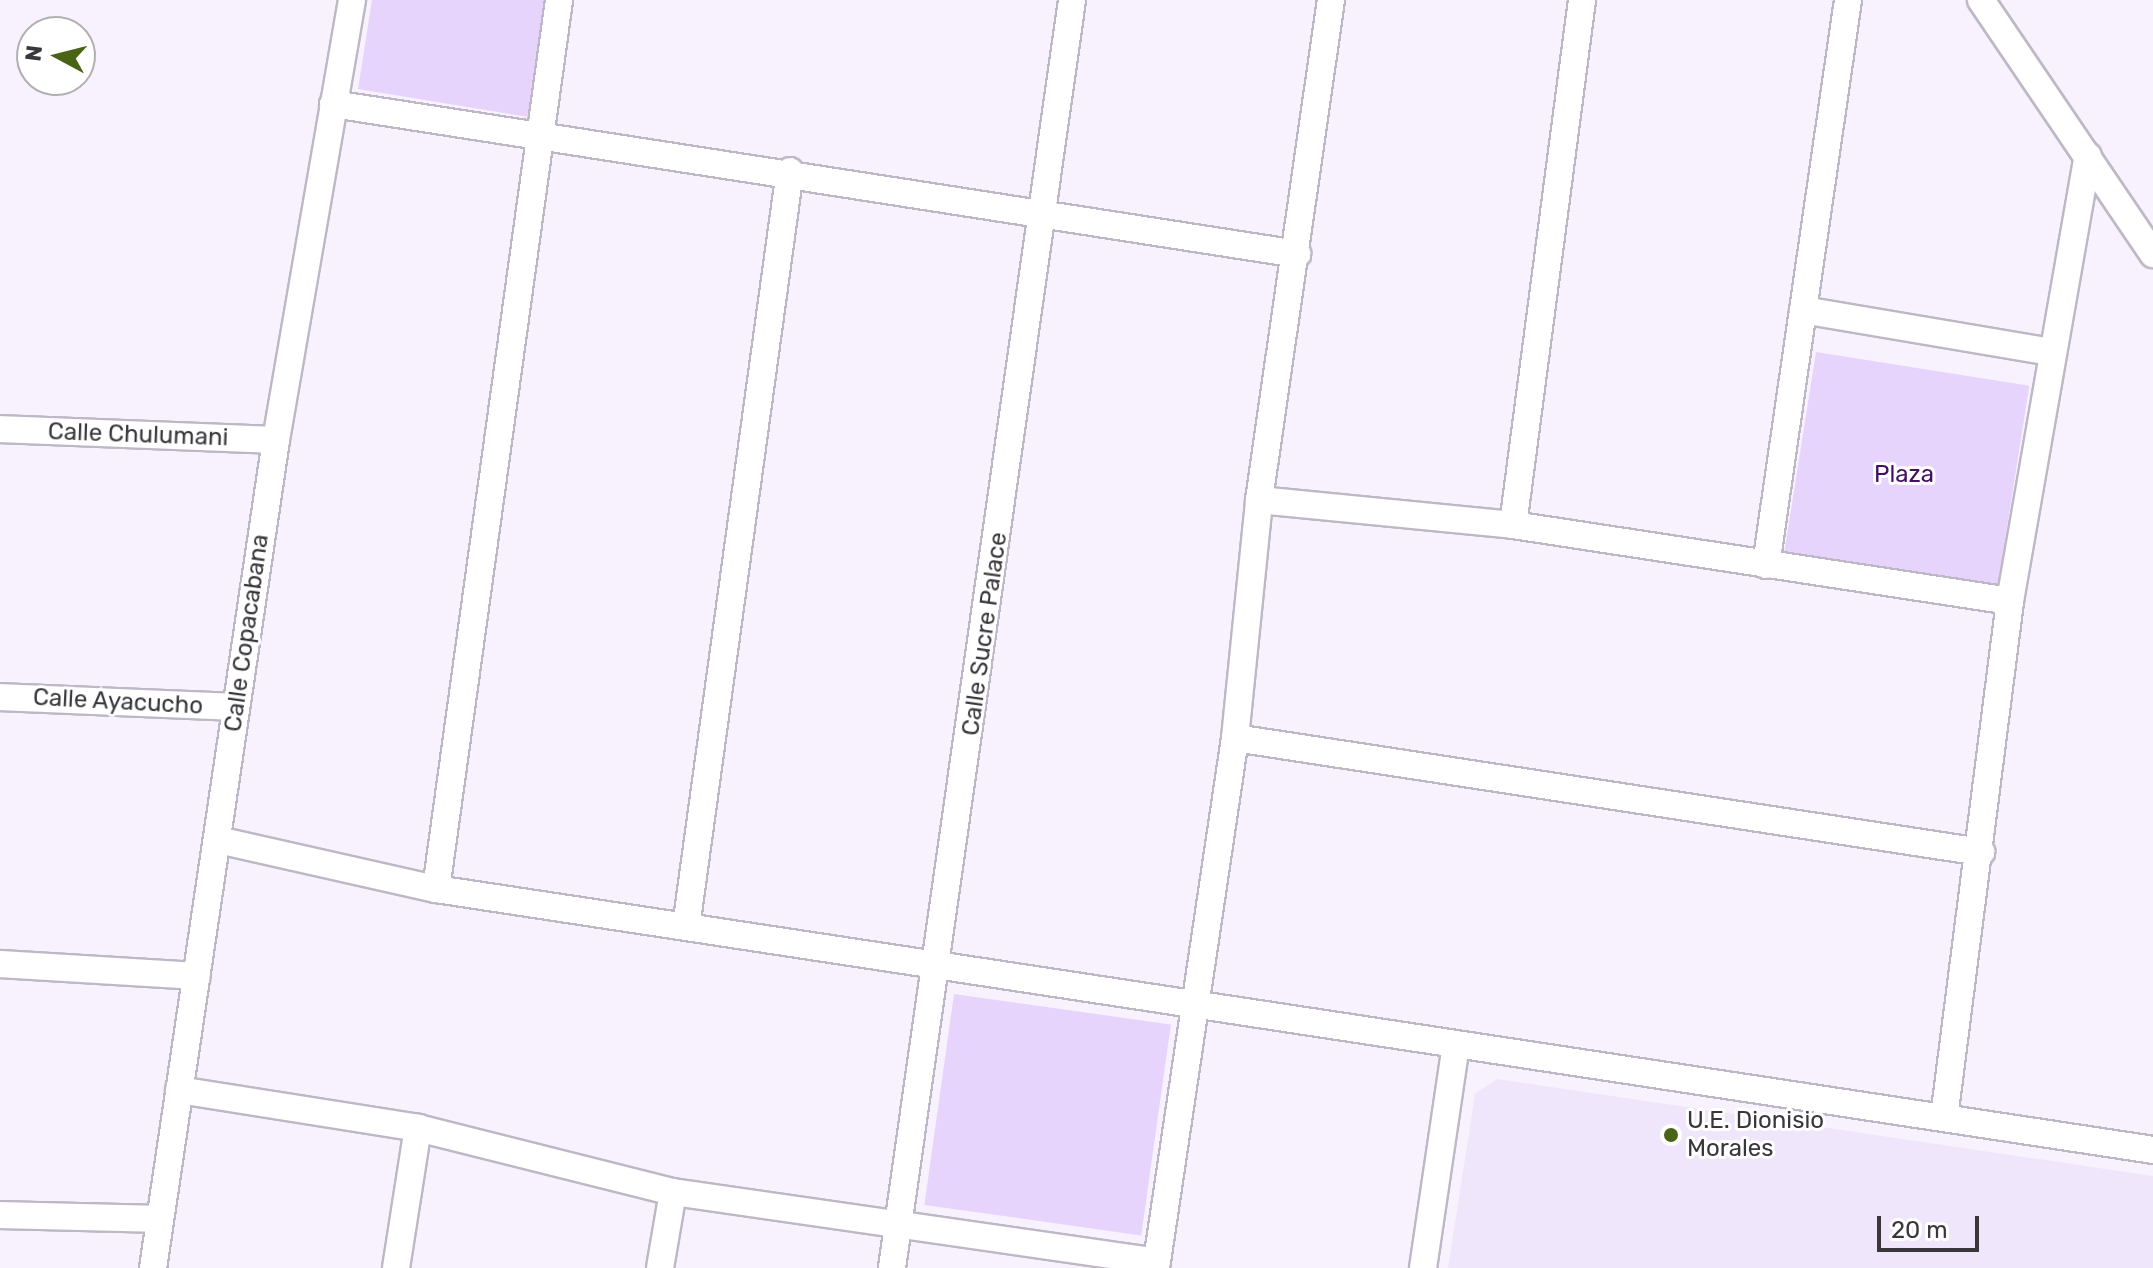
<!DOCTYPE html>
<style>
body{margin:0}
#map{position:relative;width:2153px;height:1268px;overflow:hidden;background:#f8f2fe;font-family:Rubik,sans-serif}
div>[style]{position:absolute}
.built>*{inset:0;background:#f0e6fc}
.green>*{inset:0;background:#e7d4fc;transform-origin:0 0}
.roads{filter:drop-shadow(2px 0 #beb8c6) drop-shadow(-2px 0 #beb8c6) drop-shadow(0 2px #beb8c6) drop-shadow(0 -2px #beb8c6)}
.minor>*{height:26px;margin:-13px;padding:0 13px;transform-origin:13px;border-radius:13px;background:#fff}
.dots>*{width:22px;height:22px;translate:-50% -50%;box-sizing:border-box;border:4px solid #fff;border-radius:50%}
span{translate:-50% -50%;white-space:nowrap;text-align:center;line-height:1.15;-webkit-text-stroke:6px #fff;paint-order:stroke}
.street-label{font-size:24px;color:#39363c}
.park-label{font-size:24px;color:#420f65}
.poi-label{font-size:24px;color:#39363c}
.left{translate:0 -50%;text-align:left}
.north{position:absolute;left:16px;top:16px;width:80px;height:80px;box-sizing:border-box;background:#fff;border:2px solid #b0afb1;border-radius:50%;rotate:277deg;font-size:22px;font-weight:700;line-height:32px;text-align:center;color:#39363c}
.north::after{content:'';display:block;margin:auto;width:28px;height:36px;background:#4a6415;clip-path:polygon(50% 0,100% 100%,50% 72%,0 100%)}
.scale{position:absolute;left:1877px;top:1216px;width:102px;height:36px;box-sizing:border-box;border:4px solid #39363c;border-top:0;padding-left:10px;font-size:24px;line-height:28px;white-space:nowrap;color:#39363c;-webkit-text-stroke:6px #fff;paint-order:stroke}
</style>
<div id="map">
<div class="built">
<i style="clip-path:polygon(1497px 1079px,2153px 1176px,2153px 1268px,1448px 1268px,1475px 1094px)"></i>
</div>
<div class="green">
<i style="clip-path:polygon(372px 0,546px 0,528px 117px,358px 89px)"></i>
<i style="left:1816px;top:352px;width:216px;height:217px;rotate:9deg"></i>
<i style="left:954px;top:994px;width:219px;height:213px;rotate:8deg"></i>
</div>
<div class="roads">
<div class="minor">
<i style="left:1981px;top:0;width:307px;rotate:55.9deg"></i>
<i style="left:333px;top:104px;width:976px;rotate:8.84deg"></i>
<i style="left:1803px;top:310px;width:253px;rotate:9.6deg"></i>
<i style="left:0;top:429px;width:276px;rotate:2.3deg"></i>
<i style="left:1259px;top:500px;width:255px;rotate:5.6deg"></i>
<i style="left:1513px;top:525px;width:503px;rotate:8.69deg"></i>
<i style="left:1513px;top:525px;width:530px;rotate:-82.51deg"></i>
<i style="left:1766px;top:565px;width:571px;rotate:-81.74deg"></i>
<i style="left:0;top:697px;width:236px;rotate:2.4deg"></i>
<i style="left:1235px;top:738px;width:755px;rotate:8.69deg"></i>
<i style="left:218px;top:840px;width:223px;rotate:12.7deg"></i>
<i style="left:436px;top:889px;width:1737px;rotate:8.64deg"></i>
<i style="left:436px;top:889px;width:897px;rotate:-82.12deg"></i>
<i style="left:686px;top:927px;width:763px;rotate:-82.17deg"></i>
<i style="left:0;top:964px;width:197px;rotate:3.5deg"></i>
<i style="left:179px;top:1090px;width:242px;rotate:9deg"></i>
<i style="left:418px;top:1128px;width:263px;rotate:14.1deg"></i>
<i style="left:673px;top:1192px;width:489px;rotate:8.2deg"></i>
<i style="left:1944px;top:1118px;width:521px;rotate:-82.72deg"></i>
<i style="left:2010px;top:601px;width:452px;rotate:-80.1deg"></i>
<i style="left:0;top:1215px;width:160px;rotate:1.4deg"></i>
<i style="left:153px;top:1268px;width:837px;rotate:-81.55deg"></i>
<i style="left:276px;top:440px;width:447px;rotate:-80.2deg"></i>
<i style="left:396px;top:1268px;width:142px;rotate:-81.1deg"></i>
<i style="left:660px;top:1268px;width:77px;rotate:-80.3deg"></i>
<i style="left:892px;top:1268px;width:1281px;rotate:-81.92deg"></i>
<i style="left:1156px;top:1268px;width:536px;rotate:-81.52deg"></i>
<i style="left:1235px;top:738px;width:239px;rotate:-84.2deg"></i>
<i style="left:1259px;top:500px;width:505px;rotate:-81.81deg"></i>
<i style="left:1423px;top:1268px;width:226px;rotate:-81.6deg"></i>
</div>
</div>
<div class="dots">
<i style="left:1671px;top:1135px;background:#4a6415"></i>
</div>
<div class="street-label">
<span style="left:138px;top:435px;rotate:2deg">Calle Chulumani</span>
<span style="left:247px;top:633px;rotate:-82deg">Calle Copacabana</span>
<span style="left:985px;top:634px;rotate:-82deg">Calle Sucre Palace</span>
<span style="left:118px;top:702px;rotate:3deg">Calle Ayacucho</span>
</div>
<div class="park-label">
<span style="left:1904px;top:475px">Plaza</span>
</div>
<div class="poi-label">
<span class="left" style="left:1687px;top:1135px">U.E. Dionisio<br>Morales</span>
</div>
<div class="north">N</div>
<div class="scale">20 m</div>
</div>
